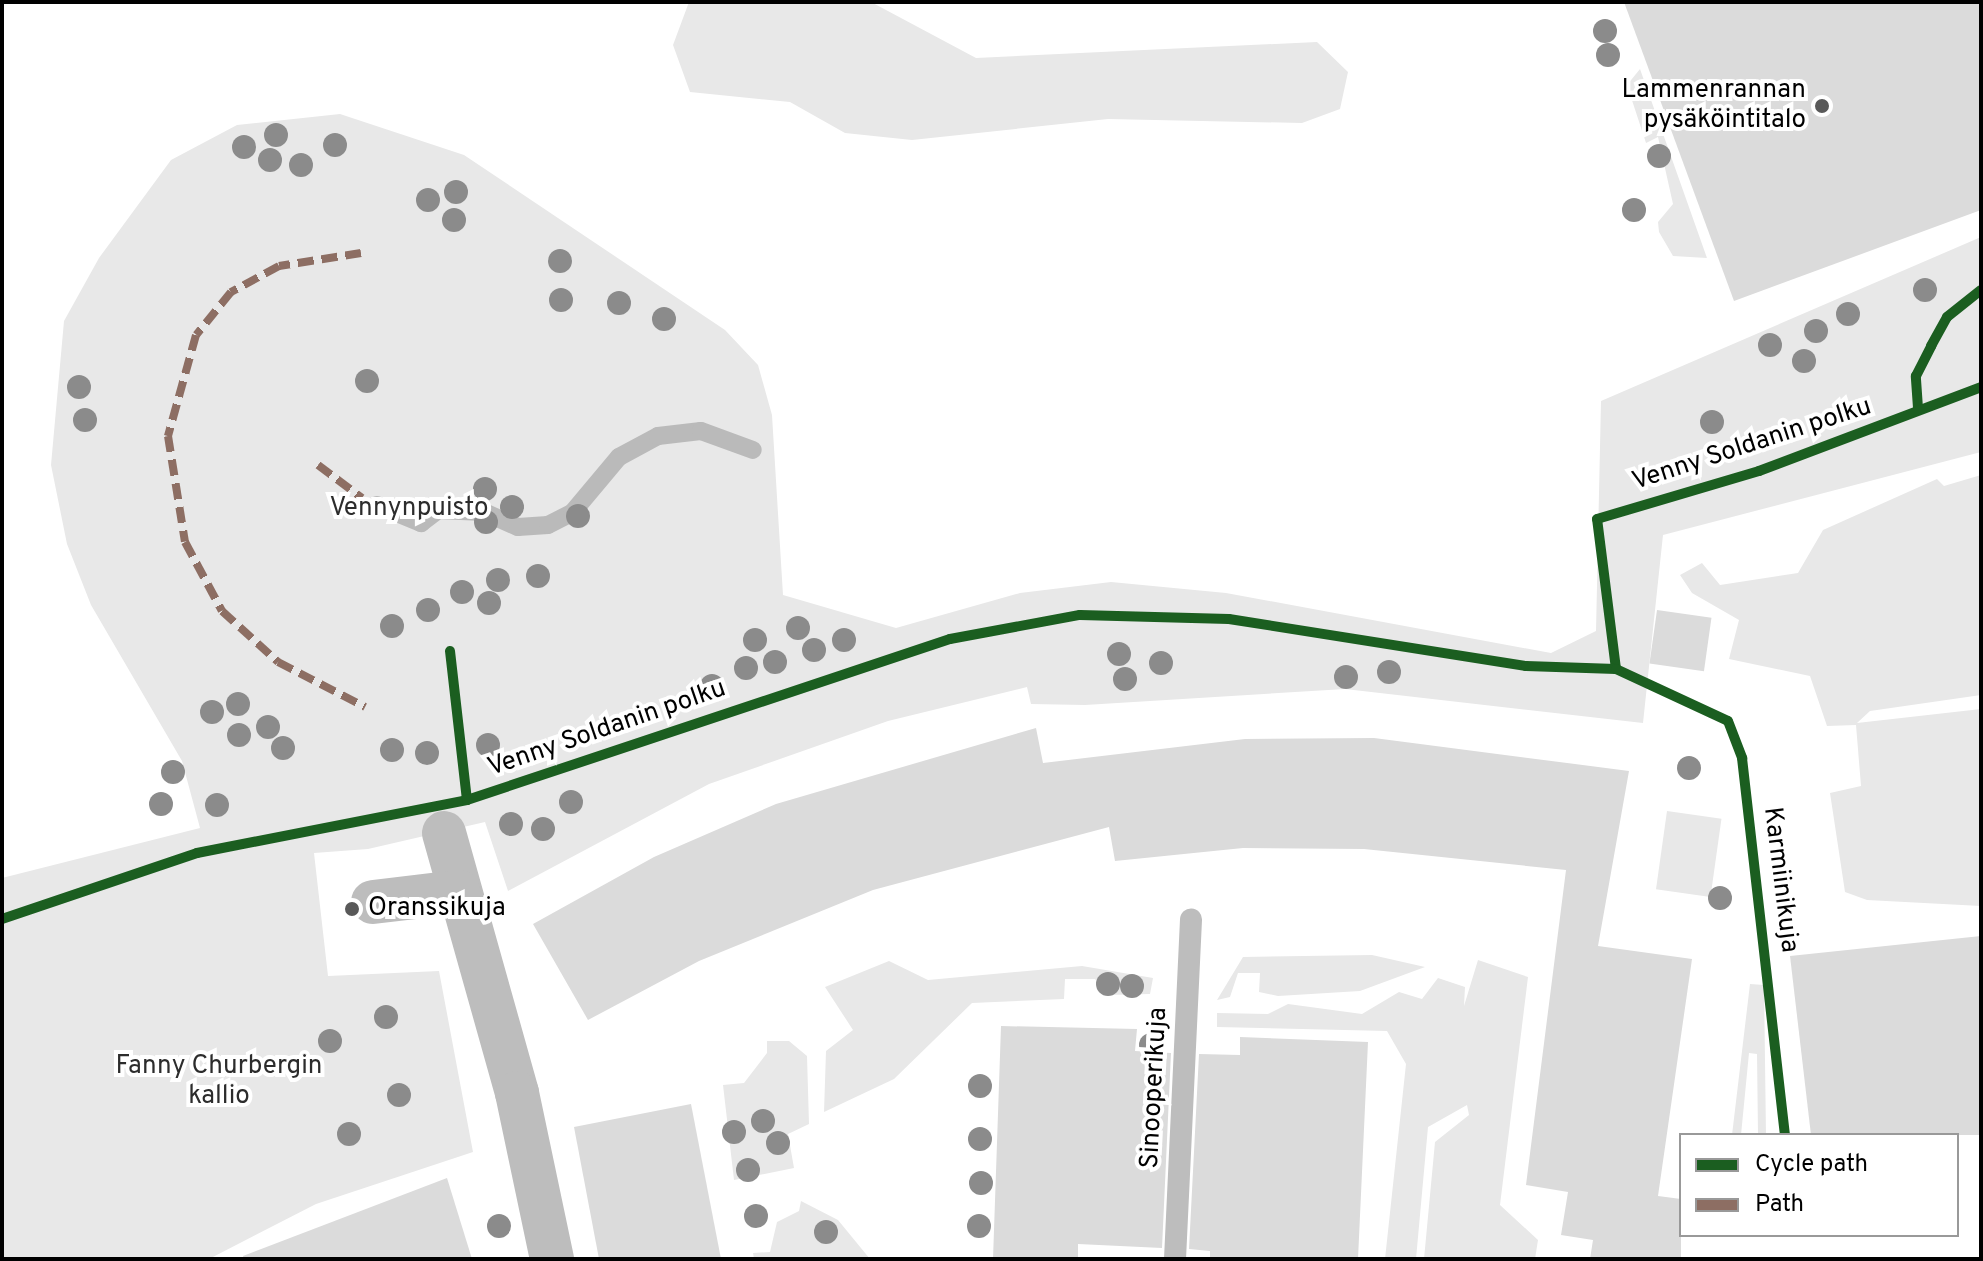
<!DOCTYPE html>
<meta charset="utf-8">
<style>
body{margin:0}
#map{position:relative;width:1983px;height:1261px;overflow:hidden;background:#fff;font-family:Overpass,sans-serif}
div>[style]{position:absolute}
.green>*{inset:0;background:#e8e8e8;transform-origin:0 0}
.stream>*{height:18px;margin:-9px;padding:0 9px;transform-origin:9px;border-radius:9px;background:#bababa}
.building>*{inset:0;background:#dbdbdb;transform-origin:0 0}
.lane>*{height:22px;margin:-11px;padding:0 11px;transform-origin:11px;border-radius:11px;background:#bdbdbd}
.street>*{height:44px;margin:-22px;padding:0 22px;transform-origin:22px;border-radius:22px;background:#bdbdbd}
.quiet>*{height:8px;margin-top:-4px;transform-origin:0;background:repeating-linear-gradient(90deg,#8d6e63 0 16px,transparent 0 24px)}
.cycleway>*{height:10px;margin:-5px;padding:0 5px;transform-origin:5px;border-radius:5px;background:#1b5e20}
.trees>*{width:24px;height:24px;margin:-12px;border-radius:50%;background:#8b8b8b}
.dots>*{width:22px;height:22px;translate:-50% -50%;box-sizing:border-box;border:4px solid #fff;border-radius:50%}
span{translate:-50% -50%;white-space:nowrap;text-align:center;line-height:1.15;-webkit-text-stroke:8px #fff;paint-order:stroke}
.poi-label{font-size:26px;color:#000}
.right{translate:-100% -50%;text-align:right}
.left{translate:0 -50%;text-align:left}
.street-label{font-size:26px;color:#000}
.park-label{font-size:26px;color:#2c2c2c}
.frame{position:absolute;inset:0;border:4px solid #000;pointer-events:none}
.legend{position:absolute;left:1679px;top:1133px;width:280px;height:104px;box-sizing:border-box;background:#fff;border:2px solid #999;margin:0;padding:10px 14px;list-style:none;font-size:24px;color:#000}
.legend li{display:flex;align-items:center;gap:16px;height:40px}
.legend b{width:40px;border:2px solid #999}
</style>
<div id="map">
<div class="green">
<i style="clip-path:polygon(689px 2px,871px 2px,976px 58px,1317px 42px,1348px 72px,1340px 109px,1302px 123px,1108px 119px,912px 140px,845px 133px,790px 102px,690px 92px,673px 45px)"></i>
<i style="clip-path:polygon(1640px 69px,1662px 131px,1707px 258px,1673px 256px,1659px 232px,1658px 222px,1673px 204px,1658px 137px,1646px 143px,1627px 85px)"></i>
<i style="clip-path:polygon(340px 114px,464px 155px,725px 330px,758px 365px,772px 415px,783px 595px,896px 628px,1020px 593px,1111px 582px,1226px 593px,1551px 653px,1596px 631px,1601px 401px,1981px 237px,1981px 452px,1663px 535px,1643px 723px,1345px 689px,1085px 705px,1031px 704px,1027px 687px,888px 721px,709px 784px,508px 891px,485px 822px,368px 849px,314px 853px,328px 976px,439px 971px,473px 1152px,316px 1204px,209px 1259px,2px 1259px,2px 878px,200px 828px,182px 761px,91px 605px,67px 544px,51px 465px,64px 321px,99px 258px,171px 160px,237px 125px)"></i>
<i style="clip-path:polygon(1981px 475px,1981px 695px,1870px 711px,1857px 723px,1981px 709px,1981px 906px,1867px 900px,1845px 892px,1830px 793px,1861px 786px,1856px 725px,1827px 726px,1810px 676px,1729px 659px,1739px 620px,1692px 593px,1680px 575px,1702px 563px,1720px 585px,1798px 573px,1823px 530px,1937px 479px,1944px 486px)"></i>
<i style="left:1667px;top:811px;width:55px;height:79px;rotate:8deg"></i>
<i style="clip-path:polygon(1372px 955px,1425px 967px,1360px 991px,1278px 996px,1259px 992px,1260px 973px,1238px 973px,1230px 997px,1217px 1000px,1243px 957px)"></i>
<i style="clip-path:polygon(1478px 960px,1528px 977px,1500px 1205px,1538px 1240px,1535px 1259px,1424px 1259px,1435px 1142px,1469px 1115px,1467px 1105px,1428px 1127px,1416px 1259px,1385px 1259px,1406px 1064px,1387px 1031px,1217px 1027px,1217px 1013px,1268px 1014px,1288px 1004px,1362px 1014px,1399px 992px,1422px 999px,1438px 978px,1465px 987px,1464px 1006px)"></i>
<i style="clip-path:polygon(889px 961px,928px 980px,1082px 966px,1153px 978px,1150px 994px,1107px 995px,1095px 979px,1065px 979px,1064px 999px,972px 1003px,894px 1079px,824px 1112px,826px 1051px,853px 1030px,825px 987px)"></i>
<i style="clip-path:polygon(1750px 984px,1764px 985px,1766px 1135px,1758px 1135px,1757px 1054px,1749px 1053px,1741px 1135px,1732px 1135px)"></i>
<i style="clip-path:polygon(767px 1041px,789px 1041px,807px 1056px,809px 1124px,788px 1134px,794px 1168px,734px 1180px,723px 1085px,744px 1083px,767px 1053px)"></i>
<i style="clip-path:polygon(801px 1201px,838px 1220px,870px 1259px,754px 1259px,753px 1253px,770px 1252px,777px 1222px,799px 1211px)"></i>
</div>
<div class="stream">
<i style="left:377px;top:505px;width:48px;rotate:22.2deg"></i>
<i style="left:421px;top:523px;width:21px;rotate:-37deg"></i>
<i style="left:438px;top:510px;width:46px;rotate:2.5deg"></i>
<i style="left:484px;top:512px;width:37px;rotate:24deg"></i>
<i style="left:518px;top:527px;width:30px;rotate:-4deg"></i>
<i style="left:548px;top:525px;width:27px;rotate:-27deg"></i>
<i style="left:572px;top:513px;width:73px;rotate:-50deg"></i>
<i style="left:619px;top:457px;width:44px;rotate:-28.3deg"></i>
<i style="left:658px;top:436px;width:43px;rotate:-6.6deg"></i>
<i style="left:701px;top:431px;width:55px;rotate:20.1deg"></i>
</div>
<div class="building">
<i style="clip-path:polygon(1624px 2px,1981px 2px,1981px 210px,1734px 301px)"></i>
<i style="left:1657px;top:610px;width:55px;height:54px;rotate:8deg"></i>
<i style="clip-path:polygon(1036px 728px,1043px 763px,1245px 739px,1374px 738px,1629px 771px,1598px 946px,1692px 959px,1658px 1196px,1681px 1199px,1681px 1259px,1590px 1259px,1593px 1240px,1561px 1235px,1568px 1192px,1526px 1185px,1566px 870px,1364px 849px,1243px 848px,1115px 861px,1109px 827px,873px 890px,699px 961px,588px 1020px,533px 924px,654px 857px,776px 804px)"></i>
<i style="clip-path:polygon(1981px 936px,1981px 1135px,1811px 1135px,1790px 956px)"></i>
<i style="clip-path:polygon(1001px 1026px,1137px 1029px,1135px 1051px,1171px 1053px,1162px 1248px,1078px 1244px,1078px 1259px,993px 1259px)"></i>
<i style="clip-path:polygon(1240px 1037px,1368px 1042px,1358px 1259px,1210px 1259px,1210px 1251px,1189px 1249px,1199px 1054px,1240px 1055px)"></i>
<i style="clip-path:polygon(691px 1104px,721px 1259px,599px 1259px,574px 1127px)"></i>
<i style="clip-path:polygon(447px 1178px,472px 1259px,244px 1259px,243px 1256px)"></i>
</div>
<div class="lane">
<i style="left:1175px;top:1259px;width:340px;rotate:-87.3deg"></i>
</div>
<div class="street">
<i style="left:444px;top:833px;width:270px;rotate:74.3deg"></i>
<i style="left:517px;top:1093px;width:170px;rotate:78.1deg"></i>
<i style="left:373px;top:902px;width:86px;rotate:-6.7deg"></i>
</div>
<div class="quiet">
<i style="left:361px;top:253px;width:83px;rotate:171deg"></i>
<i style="left:279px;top:266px;width:55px;rotate:151.6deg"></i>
<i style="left:231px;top:292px;width:55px;rotate:129.1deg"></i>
<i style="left:196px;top:335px;width:105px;rotate:105.5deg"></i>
<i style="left:168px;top:436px;width:107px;rotate:80.9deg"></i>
<i style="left:185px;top:542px;width:78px;rotate:61.8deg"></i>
<i style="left:222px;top:611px;width:76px;rotate:42.3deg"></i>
<i style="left:278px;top:662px;width:98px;rotate:27.3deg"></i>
<i style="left:318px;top:465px;width:55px;rotate:36.9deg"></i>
</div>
<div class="cycleway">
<i style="left:1918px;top:408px;width:32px;rotate:-94deg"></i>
<i style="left:1916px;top:376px;width:34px;rotate:-63deg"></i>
<i style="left:1931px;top:346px;width:33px;rotate:-61deg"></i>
<i style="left:1947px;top:317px;width:43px;rotate:-38.5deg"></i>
<i style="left:450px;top:651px;width:150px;rotate:83.5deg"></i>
<i style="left:1616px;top:669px;width:151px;rotate:-97.2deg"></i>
<i style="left:1597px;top:519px;width:169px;rotate:-16.5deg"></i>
<i style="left:1759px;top:471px;width:237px;rotate:-20.7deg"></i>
<i style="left:2px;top:919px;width:206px;rotate:-18.7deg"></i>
<i style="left:197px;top:853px;width:275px;rotate:-11.1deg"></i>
<i style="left:467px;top:800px;width:509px;rotate:-18.43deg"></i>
<i style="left:950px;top:639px;width:132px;rotate:-10.5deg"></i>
<i style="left:1080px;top:615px;width:149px;rotate:1.5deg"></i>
<i style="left:1229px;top:619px;width:301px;rotate:9deg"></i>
<i style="left:1526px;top:666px;width:90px;rotate:1.9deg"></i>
<i style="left:1616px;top:669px;width:123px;rotate:24.9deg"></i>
<i style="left:1728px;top:721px;width:40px;rotate:69deg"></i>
<i style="left:1742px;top:758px;width:379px;rotate:83.5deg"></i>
</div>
<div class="trees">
<i style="left:1605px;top:31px"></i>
<i style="left:1608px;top:55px"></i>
<i style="left:276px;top:135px"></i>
<i style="left:335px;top:145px"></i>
<i style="left:244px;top:147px"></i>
<i style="left:1659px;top:156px"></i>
<i style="left:270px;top:160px"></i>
<i style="left:301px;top:165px"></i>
<i style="left:456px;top:192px"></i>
<i style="left:428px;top:200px"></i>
<i style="left:1634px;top:210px"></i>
<i style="left:454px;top:220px"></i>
<i style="left:560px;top:261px"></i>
<i style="left:1925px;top:290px"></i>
<i style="left:561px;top:300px"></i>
<i style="left:619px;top:303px"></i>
<i style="left:1848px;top:314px"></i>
<i style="left:664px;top:319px"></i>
<i style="left:1816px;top:331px"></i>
<i style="left:1770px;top:345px"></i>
<i style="left:1804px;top:361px"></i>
<i style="left:367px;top:381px"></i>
<i style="left:79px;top:387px"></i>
<i style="left:85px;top:420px"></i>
<i style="left:1712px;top:422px"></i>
<i style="left:485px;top:489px"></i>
<i style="left:512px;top:507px"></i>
<i style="left:578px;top:516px"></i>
<i style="left:486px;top:522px"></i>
<i style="left:538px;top:576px"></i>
<i style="left:498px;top:580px"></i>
<i style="left:462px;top:592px"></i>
<i style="left:489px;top:603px"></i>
<i style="left:428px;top:610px"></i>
<i style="left:392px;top:626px"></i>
<i style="left:798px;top:628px"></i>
<i style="left:755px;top:640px"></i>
<i style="left:844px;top:640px"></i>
<i style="left:814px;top:650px"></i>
<i style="left:1119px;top:654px"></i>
<i style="left:775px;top:662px"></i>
<i style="left:1161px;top:663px"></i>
<i style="left:746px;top:668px"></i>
<i style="left:1389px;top:672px"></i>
<i style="left:1346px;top:677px"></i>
<i style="left:1125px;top:679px"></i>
<i style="left:712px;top:686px"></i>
<i style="left:238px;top:704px"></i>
<i style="left:212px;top:712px"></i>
<i style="left:268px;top:727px"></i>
<i style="left:239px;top:735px"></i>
<i style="left:488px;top:745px"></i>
<i style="left:283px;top:748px"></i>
<i style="left:392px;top:750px"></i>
<i style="left:427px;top:753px"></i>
<i style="left:1689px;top:768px"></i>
<i style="left:173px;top:772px"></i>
<i style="left:571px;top:802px"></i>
<i style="left:161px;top:804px"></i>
<i style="left:217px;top:805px"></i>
<i style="left:511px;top:824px"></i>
<i style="left:543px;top:829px"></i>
<i style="left:1720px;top:898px"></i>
<i style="left:1108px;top:984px"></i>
<i style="left:1132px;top:986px"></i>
<i style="left:386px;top:1017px"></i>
<i style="left:330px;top:1041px"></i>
<i style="left:1151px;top:1045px"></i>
<i style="left:980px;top:1086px"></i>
<i style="left:399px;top:1095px"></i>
<i style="left:763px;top:1121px"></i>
<i style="left:734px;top:1132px"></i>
<i style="left:349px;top:1134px"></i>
<i style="left:980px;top:1139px"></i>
<i style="left:778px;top:1143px"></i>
<i style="left:748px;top:1170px"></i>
<i style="left:981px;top:1183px"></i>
<i style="left:756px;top:1216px"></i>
<i style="left:499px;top:1226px"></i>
<i style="left:979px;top:1226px"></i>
<i style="left:826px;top:1232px"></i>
</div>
<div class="dots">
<i style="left:1822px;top:106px;background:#595959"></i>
<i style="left:352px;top:909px;background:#595959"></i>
</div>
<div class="poi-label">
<span class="right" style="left:1806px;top:106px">Lammenrannan<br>pysäköintitalo</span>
<span class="left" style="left:368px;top:909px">Oranssikuja</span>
</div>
<div class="street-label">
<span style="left:1752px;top:445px;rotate:-18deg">Venny Soldanin polku</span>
<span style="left:607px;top:729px;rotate:-19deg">Venny Soldanin polku</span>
<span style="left:1780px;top:880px;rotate:83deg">Karmiinikuja</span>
<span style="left:1155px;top:1088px;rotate:-87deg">Sinooperikuja</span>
</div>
<div class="park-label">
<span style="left:409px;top:509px">Vennynpuisto</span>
<span style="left:219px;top:1082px">Fanny Churbergin<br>kallio</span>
</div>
<div class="frame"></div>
<ul class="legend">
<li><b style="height:10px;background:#1b5e20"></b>Cycle path</li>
<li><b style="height:10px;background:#8d6e63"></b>Path</li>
</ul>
</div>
